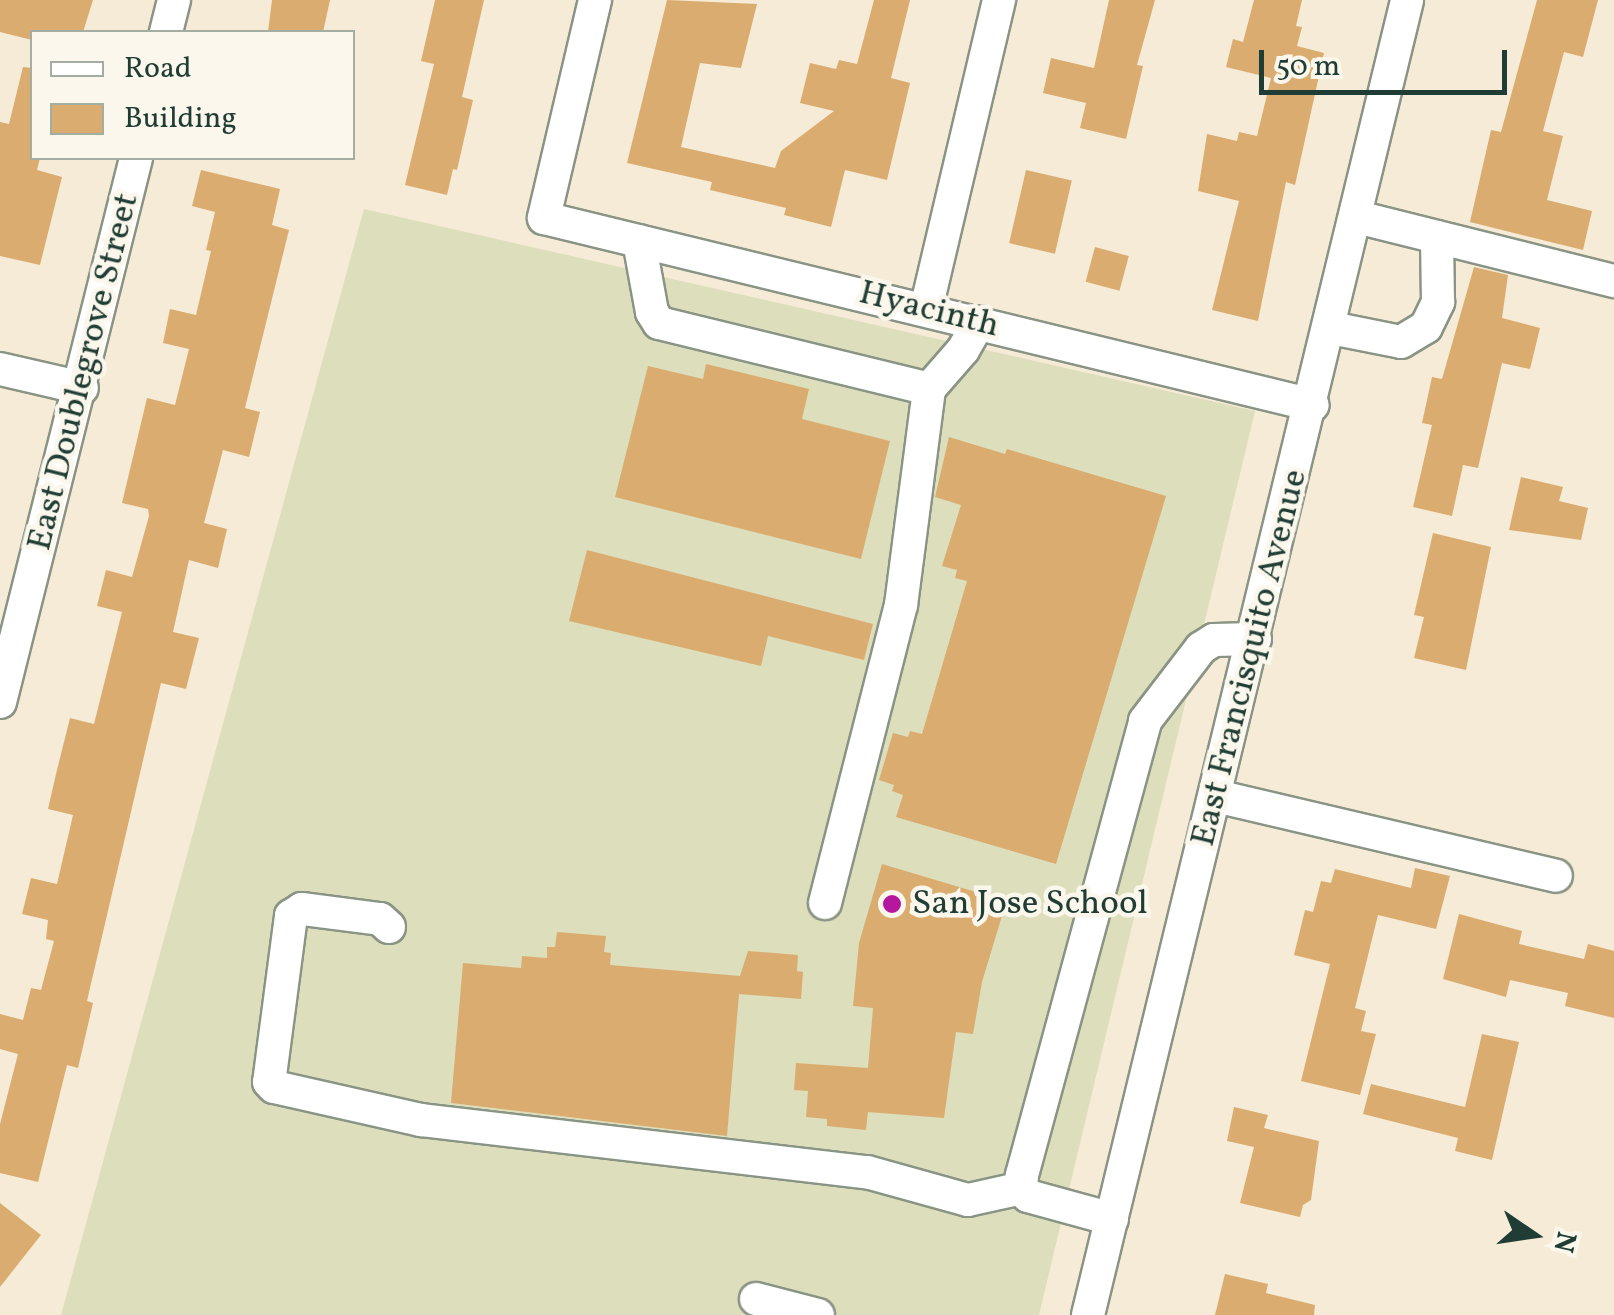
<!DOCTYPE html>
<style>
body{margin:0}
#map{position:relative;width:1614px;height:1315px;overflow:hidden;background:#f6ebd6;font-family:Vollkorn,serif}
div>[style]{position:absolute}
.built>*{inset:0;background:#dddebc}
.building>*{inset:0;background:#daac70;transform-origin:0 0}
.roads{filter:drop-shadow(2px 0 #8a9485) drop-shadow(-2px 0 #8a9485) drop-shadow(0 2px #8a9485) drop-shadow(0 -2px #8a9485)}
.minor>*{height:32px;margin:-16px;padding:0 16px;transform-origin:16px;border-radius:16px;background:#fff}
.dots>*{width:28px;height:28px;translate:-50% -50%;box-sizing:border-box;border:5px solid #fbf7ec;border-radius:50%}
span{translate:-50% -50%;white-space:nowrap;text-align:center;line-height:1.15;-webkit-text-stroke:9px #fbf7ec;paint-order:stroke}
.street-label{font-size:35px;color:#1f3d34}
.poi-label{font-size:35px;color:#1f3d34}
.left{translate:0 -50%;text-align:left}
.legend{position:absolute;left:30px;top:30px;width:325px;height:130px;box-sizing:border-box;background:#fbf7ec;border:2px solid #a3ada2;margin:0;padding:12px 18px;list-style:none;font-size:30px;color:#1f3d34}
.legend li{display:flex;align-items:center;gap:20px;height:50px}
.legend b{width:50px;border:2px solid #a3ada2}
.north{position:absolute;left:1484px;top:1185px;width:100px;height:100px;-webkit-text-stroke:8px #fbf7ec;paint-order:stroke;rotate:103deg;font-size:28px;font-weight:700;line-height:40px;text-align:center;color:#1f3d34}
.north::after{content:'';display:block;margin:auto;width:35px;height:45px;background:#1f3d34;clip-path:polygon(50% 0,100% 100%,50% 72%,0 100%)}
.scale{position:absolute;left:1259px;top:50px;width:248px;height:45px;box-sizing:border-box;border:5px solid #1f3d34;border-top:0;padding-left:12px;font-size:30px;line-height:35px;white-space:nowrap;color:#1f3d34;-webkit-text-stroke:8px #fbf7ec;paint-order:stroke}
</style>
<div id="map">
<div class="built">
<i style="clip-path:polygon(364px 209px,1255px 411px,1039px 1315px,61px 1315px)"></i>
</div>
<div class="building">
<i style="clip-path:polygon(0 0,93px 0,83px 32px,32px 32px,32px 40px,0 32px)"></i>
<i style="clip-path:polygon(272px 0,330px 0,323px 32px,268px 32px)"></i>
<i style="clip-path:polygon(435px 0,484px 0,462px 97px,473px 100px,457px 170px,453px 169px,447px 195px,405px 185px,434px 64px,421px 61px)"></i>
<i style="clip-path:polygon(667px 0,757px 4px,741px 68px,700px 63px,681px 147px,775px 168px,781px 151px,834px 111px,800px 103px,810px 63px,836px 69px,839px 60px,857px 64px,874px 0,910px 0,891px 78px,910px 83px,887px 180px,845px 170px,831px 227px,784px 215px,786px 208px,710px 190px,712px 182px,627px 163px)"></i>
<i style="clip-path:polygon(1109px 0,1155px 0,1137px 65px,1143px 66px,1126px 139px,1080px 128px,1086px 103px,1043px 93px,1051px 58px,1094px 68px)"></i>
<i style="clip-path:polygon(1254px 0,1302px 0,1296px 26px,1302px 27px,1297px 46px,1324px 53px,1295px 185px,1286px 182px,1258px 321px,1212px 310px,1239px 201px,1198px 191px,1207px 134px,1237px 141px,1239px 132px,1257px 136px,1271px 78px,1226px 67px,1233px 39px,1243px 42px)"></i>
<i style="clip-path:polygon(1537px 0,1598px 0,1583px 57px,1564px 52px,1543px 131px,1563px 136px,1547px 200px,1592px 211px,1583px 250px,1470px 222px,1491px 130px,1501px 132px)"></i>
<i style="clip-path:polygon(23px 67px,32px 68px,32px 158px,40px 158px,37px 170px,62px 177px,40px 265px,0 256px,0 122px,9px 124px)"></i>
<i style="clip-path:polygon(201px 170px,280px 189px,272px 225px,289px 230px,245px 408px,260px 412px,249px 457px,223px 450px,204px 523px,227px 529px,218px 568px,189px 560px,173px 632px,199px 638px,186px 689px,161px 683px,87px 1001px,93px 1003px,78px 1068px,67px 1065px,38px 1182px,0 1173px,0 1124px,18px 1054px,0 1049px,0 1014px,23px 1020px,31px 988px,41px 990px,54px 941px,46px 939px,48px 920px,22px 914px,31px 878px,57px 884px,73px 815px,48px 809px,56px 774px,70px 718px,94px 724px,122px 612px,97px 606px,106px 570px,132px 577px,149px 516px,148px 509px,122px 503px,147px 398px,175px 405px,189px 349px,163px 343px,170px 309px,196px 315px,211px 251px,206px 250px,215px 212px,192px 206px)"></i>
<i style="left:1026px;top:170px;width:47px;height:75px;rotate:13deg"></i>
<i style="left:1095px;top:247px;width:35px;height:36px;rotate:15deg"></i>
<i style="clip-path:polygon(1474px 267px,1508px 275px,1502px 318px,1540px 328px,1530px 369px,1502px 363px,1478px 468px,1463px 465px,1452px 516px,1413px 507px,1432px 425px,1422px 423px,1432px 377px,1442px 379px)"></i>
<i style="clip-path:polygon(706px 364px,809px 389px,802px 419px,890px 441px,861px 559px,615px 497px,648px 366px,703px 379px)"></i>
<i style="clip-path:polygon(949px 437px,1005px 454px,1007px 449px,1166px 496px,1056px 864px,896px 817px,903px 795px,892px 791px,894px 785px,879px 780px,893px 733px,908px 737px,910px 731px,922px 734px,967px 581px,955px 578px,957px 570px,942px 566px,961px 505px,935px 497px)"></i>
<i style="clip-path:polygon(1521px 477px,1563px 487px,1559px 501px,1588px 508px,1581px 540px,1509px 530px)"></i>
<i style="clip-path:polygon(1433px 533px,1491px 547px,1466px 670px,1414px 658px,1424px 617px,1414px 615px)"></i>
<i style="clip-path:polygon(587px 550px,873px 624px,864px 660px,768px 636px,761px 666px,569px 621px)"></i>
<i style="clip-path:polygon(882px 864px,996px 898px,993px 906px,1004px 909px,982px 982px,973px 1034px,956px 1032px,944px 1118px,868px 1112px,866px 1130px,827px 1126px,827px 1119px,806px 1117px,808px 1091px,794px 1090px,796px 1063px,868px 1068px,873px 1008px,853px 1006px,859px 943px)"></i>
<i style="clip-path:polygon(1415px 868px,1450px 876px,1436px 929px,1378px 915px,1355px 1008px,1366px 1011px,1361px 1031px,1376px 1034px,1360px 1095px,1301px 1081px,1330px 964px,1294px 955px,1305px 910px,1313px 912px,1321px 881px,1331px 883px,1335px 869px,1411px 888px)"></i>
<i style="clip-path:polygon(1459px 914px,1522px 931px,1519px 944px,1584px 959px,1588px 944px,1614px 951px,1614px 1018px,1565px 1006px,1568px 993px,1510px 980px,1506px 997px,1443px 979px)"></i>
<i style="clip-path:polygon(557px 932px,606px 936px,604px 952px,611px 953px,610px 965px,740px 976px,748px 951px,798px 955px,797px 971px,803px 972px,801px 999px,739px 994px,727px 1136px,451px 1103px,463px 963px,521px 968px,522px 956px,547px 958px,547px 947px,555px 947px)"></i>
<i style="clip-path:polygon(1482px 1034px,1519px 1042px,1492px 1160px,1455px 1151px,1458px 1138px,1363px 1114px,1371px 1084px,1465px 1107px)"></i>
<i style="clip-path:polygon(1234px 1107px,1268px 1115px,1264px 1128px,1319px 1141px,1311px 1200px,1303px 1205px,1300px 1217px,1240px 1203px,1254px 1147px,1227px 1141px)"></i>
<i style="clip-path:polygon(0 1203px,41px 1235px,0 1287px)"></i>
<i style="clip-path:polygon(1225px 1274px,1268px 1284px,1266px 1293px,1315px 1305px,1314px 1315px,1215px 1315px)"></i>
</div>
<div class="roads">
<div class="minor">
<i style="left:595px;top:0;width:224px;rotate:103.2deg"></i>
<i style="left:544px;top:218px;width:791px;rotate:13.67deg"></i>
<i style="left:166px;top:32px;width:33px;rotate:-76deg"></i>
<i style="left:1357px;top:217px;width:265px;rotate:14deg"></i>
<i style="left:639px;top:241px;width:72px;rotate:79.6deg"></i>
<i style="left:652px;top:312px;width:13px;rotate:58deg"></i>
<i style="left:659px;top:323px;width:278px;rotate:13.7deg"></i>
<i style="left:929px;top:389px;width:52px;rotate:-48.9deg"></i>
<i style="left:963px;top:350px;width:32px;rotate:-60deg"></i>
<i style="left:926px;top:309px;width:318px;rotate:-76.7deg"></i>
<i style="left:1331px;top:328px;width:71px;rotate:11.3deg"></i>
<i style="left:1401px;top:342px;width:29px;rotate:-31deg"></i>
<i style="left:1426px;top:327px;width:28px;rotate:-64deg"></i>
<i style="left:1438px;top:302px;width:65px;rotate:-90.9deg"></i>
<i style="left:0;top:369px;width:84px;rotate:13deg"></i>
<i style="left:0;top:702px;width:561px;rotate:-75.96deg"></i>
<i style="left:1216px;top:796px;width:349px;rotate:13.2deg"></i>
<i style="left:825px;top:903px;width:308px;rotate:-75.7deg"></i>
<i style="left:901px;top:605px;width:218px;rotate:-82.6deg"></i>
<i style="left:389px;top:927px;width:12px;rotate:-138deg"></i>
<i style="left:380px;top:919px;width:79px;rotate:-172.7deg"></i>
<i style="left:302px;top:909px;width:13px;rotate:148deg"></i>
<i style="left:291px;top:916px;width:167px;rotate:97.5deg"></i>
<i style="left:269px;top:1082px;width:7px;rotate:45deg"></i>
<i style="left:274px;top:1087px;width:151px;rotate:12.7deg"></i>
<i style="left:421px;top:1120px;width:449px;rotate:6.7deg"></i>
<i style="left:867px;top:1172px;width:105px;rotate:15.5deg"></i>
<i style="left:968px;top:1200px;width:55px;rotate:-12.5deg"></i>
<i style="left:1112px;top:1219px;width:87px;rotate:-164.7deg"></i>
<i style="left:1028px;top:1196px;width:11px;rotate:-128deg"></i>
<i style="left:1021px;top:1187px;width:12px;rotate:-85deg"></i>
<i style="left:1022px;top:1175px;width:470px;rotate:-74.8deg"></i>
<i style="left:1145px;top:721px;width:92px;rotate:-52.5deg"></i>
<i style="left:1201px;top:648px;width:15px;rotate:-32deg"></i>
<i style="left:1214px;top:640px;width:41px;rotate:-1.4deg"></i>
<i style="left:756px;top:1299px;width:64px;rotate:14.5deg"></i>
<i style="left:1088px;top:1315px;width:1353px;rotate:-76.36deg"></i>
</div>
</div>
<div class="dots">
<i style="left:892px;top:904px;background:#b5179e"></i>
</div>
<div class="street-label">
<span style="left:929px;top:310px;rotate:14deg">Hyacinth</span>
<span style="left:84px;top:372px;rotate:-76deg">East Doublegrove Street</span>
<span style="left:1250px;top:658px;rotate:-76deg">East Francisquito Avenue</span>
</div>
<div class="poi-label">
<span class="left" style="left:912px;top:904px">San Jose School</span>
</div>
<ul class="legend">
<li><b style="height:12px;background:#fff"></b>Road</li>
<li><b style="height:28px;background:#daac70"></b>Building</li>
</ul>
<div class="north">N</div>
<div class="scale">50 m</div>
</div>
